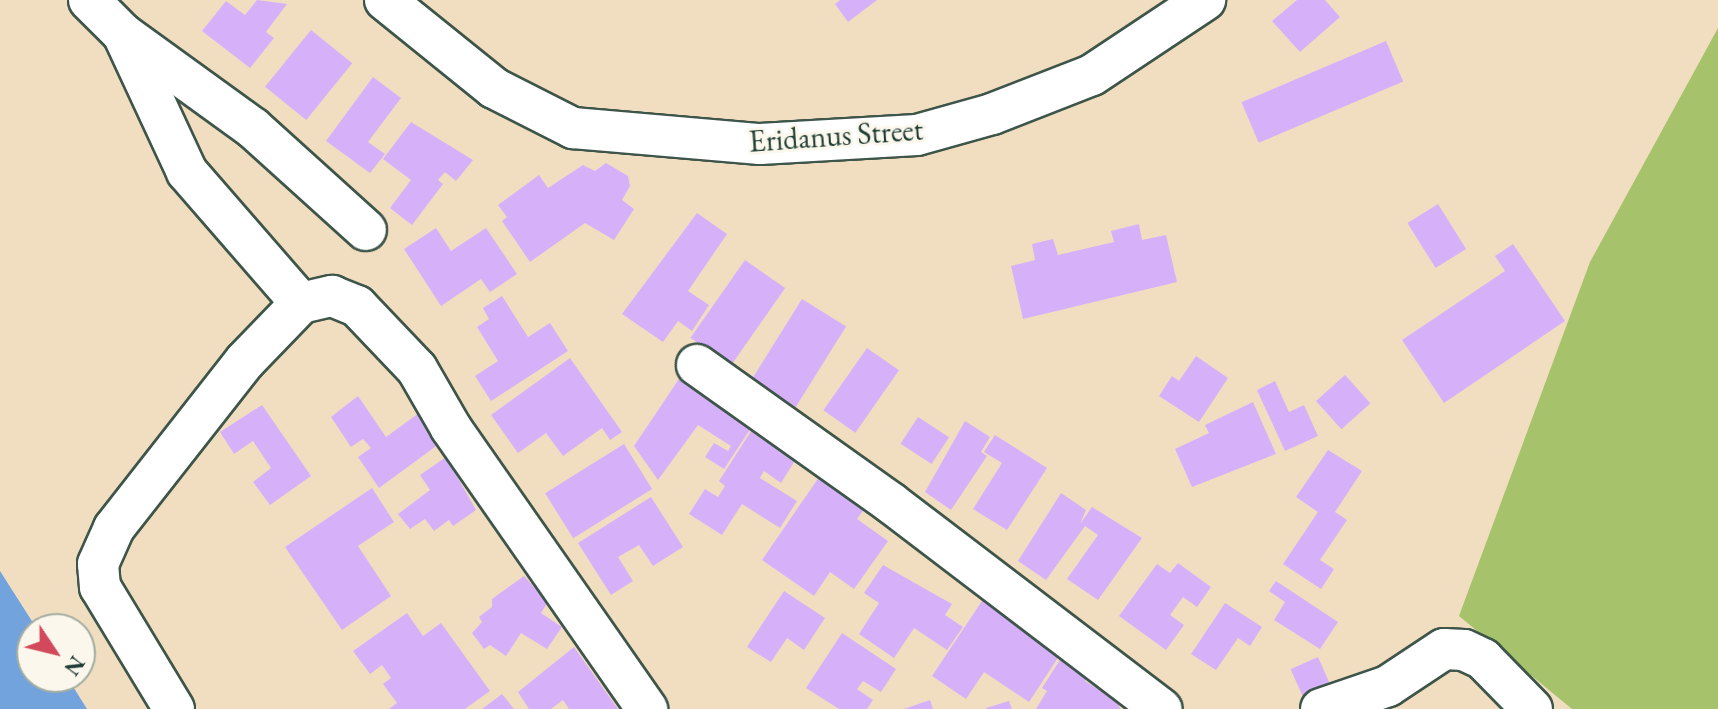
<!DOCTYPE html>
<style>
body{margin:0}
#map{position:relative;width:1718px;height:709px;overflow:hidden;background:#f1dec0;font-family:"EB Garamond",serif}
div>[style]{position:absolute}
.green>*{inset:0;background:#a6c36b}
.water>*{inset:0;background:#72a3dd}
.building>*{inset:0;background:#d6b1fa;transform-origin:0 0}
.roads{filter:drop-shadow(2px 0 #3e5549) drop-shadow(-2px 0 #3e5549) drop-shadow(0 2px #3e5549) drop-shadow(0 -2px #3e5549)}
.minor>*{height:40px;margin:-20px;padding:0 20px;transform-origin:20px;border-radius:20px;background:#fff}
span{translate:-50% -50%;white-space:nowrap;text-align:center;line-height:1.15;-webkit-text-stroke:6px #fbf7ec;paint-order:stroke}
.street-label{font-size:30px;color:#1f3d34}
.north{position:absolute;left:16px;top:613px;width:80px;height:80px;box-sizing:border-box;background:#fbf7ec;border:2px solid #a3ada2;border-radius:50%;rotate:125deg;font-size:22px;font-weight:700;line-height:32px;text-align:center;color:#1f3d34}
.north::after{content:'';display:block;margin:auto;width:28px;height:36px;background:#d1495b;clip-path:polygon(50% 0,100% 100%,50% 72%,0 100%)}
</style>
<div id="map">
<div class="green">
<i style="clip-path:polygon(1718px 28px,1718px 709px,1572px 709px,1459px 616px,1590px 262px)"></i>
</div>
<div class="water">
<i style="clip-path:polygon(0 571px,37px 629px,32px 629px,32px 677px,67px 677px,87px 709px,0 709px)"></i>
</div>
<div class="building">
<i style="clip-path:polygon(257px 0,287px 4px,266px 32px,274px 38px,250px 68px,202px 31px,226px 1px,245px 15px)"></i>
<i style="clip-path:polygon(840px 0,877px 0,848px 22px,835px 4px)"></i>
<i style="clip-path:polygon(1297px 0,1325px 0,1340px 17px,1300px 52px,1272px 21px)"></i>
<i style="left:311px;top:30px;width:53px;height:73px;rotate:39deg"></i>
<i style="left:1386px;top:41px;width:44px;height:157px;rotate:67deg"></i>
<i style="clip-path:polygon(373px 77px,401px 98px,368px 142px,385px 154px,370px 173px,326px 141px)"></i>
<i style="clip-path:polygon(411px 122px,473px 160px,456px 181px,445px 172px,438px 180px,443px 184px,412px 225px,390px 208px,411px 180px,383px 159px)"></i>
<i style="clip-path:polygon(606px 163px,628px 176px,630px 186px,622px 200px,634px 209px,614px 240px,585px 223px,530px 262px,502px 221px,507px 217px,498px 205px,539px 175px,548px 188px,583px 165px,595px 171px)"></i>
<i style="left:1438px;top:204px;width:53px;height:36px;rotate:58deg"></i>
<i style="clip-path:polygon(697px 213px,727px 234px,688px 291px,709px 305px,692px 331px,678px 321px,663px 342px,622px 314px)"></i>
<i style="clip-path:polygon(1139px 224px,1142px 240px,1166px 235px,1177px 282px,1023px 319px,1011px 266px,1035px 260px,1032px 244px,1053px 239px,1058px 255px,1114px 242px,1111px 231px)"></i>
<i style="clip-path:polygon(436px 228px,451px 251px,486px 228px,517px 274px,490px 292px,481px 279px,441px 306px,404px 249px)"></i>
<i style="clip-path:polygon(1513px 244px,1565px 321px,1444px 403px,1402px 340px,1505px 271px,1495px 256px)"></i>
<i style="left:745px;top:260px;width:49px;height:95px;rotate:35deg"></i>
<i style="clip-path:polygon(502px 296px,528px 337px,550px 323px,568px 351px,491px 401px,475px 376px,498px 361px,477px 327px,489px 319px,483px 308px)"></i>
<i style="left:802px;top:299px;width:52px;height:95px;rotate:32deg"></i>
<i style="left:867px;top:348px;width:39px;height:76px;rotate:35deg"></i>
<i style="clip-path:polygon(1196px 356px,1228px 378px,1199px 422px,1159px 396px,1172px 376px,1179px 381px)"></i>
<i style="clip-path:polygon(570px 358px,622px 432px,610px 440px,602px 428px,563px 456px,546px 433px,518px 453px,491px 415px)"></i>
<i style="left:1345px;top:375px;width:38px;height:39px;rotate:48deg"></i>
<i style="clip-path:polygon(681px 376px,751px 428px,724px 469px,705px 457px,714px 443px,728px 451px,731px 446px,698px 425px,658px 480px,634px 446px)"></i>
<i style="clip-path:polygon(1275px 381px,1289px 412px,1304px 405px,1318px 436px,1285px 451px,1257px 390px)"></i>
<i style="clip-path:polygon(358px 396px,386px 437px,419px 413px,439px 444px,379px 488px,358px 457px,371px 448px,363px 439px,351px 447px,331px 417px)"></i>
<i style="clip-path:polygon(1253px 402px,1276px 454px,1192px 487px,1175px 449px,1209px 433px,1205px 425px)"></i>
<i style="clip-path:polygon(262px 405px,311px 476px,270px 505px,253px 482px,271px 468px,253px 441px,234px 454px,220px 432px)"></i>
<i style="left:918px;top:417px;width:37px;height:32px;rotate:33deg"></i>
<i style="clip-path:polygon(965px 421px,990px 437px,981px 452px,987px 456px,951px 510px,925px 492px)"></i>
<i style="clip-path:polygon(757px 422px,801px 451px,781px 483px,764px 471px,760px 478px,797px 501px,780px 528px,742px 504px,722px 535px,689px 514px,705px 489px,718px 497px,725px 486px,719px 481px)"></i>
<i style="clip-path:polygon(995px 435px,1047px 468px,1007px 530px,973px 509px,1002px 463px,984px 452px)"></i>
<i style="left:624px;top:444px;width:53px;height:93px;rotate:58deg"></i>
<i style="clip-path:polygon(1328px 450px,1362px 471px,1335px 512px,1347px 520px,1320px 560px,1334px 569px,1321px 589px,1283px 564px,1318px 512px,1296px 497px)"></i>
<i style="clip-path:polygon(446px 457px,476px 510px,453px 526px,449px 520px,434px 531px,425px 519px,410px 529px,398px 514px,430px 490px,420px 475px)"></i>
<i style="clip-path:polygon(826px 467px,872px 498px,857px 519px,888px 541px,854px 589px,830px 572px,814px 596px,762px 560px)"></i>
<i style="clip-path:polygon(372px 488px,394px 522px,358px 546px,391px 596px,342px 630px,285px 547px)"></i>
<i style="clip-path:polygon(1061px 493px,1086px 510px,1080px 524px,1092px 507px,1142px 538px,1098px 600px,1067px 579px,1098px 535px,1085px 526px,1046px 580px,1018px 561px)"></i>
<i style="clip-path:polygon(651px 497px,683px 547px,653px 566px,639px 545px,618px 557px,633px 581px,611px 595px,578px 543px)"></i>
<i style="clip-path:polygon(1178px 563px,1211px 587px,1197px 607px,1183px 597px,1170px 615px,1184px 625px,1166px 650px,1119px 616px,1157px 564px,1170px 573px)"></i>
<i style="clip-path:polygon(883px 565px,952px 604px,945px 615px,963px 627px,947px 650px,914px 628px,894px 658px,859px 634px,879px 603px,864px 593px)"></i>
<i style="clip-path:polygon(524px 576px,548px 602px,541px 613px,562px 627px,547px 649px,521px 633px,506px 656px,490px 645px,484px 649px,472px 633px,482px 622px,479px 617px,492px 607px,492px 599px)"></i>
<i style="clip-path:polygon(1276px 581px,1338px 622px,1320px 649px,1274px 620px,1285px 602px,1269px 591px)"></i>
<i style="clip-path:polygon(784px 591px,825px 618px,804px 650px,787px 638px,771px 662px,747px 647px)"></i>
<i style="clip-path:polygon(988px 592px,1061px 653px,1029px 702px,984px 672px,966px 699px,932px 676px)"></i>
<i style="clip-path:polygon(1225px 603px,1262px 627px,1250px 646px,1238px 638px,1216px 670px,1191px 654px)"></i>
<i style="clip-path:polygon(407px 613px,423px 636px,441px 623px,490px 691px,465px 709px,389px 709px,397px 703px,383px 684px,391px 678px,382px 665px,370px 674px,353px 651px)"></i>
<i style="clip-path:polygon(842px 633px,896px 669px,881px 692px,863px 681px,857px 689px,873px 700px,867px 709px,839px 709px,806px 688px)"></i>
<i style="clip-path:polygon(574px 647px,618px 709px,569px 709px,563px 700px,551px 709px,529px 709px,518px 692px)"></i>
<i style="clip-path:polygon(1065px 652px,1092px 669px,1085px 681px,1117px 701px,1120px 709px,1036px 709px,1047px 691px,1042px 688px)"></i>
<i style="left:1318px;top:657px;width:30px;height:30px;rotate:66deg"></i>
<i style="clip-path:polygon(502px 694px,514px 709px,482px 709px)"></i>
<i style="clip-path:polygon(930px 700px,933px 709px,904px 709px)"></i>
<i style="clip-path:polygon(1009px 701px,1012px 709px,986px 709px,986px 708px)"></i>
</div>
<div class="roads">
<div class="minor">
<i style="left:89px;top:0;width:48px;rotate:45deg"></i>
<i style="left:123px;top:34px;width:152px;rotate:65.1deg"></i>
<i style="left:187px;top:172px;width:174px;rotate:49deg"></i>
<i style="left:385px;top:0;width:140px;rotate:38.9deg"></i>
<i style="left:494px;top:88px;width:89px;rotate:26.9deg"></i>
<i style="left:573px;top:128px;width:188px;rotate:4.9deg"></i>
<i style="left:760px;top:144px;width:157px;rotate:-3.3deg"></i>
<i style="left:917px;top:135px;width:78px;rotate:-15.6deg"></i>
<i style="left:992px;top:114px;width:107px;rotate:-21.3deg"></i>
<i style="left:1092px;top:75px;width:136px;rotate:-33.6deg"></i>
<i style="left:123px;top:34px;width:160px;rotate:35.9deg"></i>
<i style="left:253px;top:128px;width:152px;rotate:42.1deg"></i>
<i style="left:697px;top:365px;width:238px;rotate:35.4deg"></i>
<i style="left:891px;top:503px;width:340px;rotate:37.3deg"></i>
<i style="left:174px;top:709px;width:143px;rotate:-121.2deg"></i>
<i style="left:100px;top:587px;width:23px;rotate:-95deg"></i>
<i style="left:98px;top:564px;width:39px;rotate:-66deg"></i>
<i style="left:114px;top:528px;width:212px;rotate:-51.9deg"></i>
<i style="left:245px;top:361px;width:81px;rotate:-46deg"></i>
<i style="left:301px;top:303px;width:32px;rotate:-13deg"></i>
<i style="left:332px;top:296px;width:27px;rotate:22deg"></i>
<i style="left:357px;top:306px;width:87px;rotate:46.4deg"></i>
<i style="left:417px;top:369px;width:68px;rotate:60deg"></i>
<i style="left:451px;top:428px;width:343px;rotate:55.1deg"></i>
<i style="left:1321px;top:709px;width:71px;rotate:-18.9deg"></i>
<i style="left:1388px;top:686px;width:67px;rotate:-33.5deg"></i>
<i style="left:1444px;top:649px;width:20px;rotate:3deg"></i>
<i style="left:1464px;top:650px;width:21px;rotate:25deg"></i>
<i style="left:1483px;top:659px;width:70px;rotate:45.6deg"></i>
</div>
</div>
<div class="street-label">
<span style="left:836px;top:136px;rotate:-4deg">Eridanus Street</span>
</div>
<div class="north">N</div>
</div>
